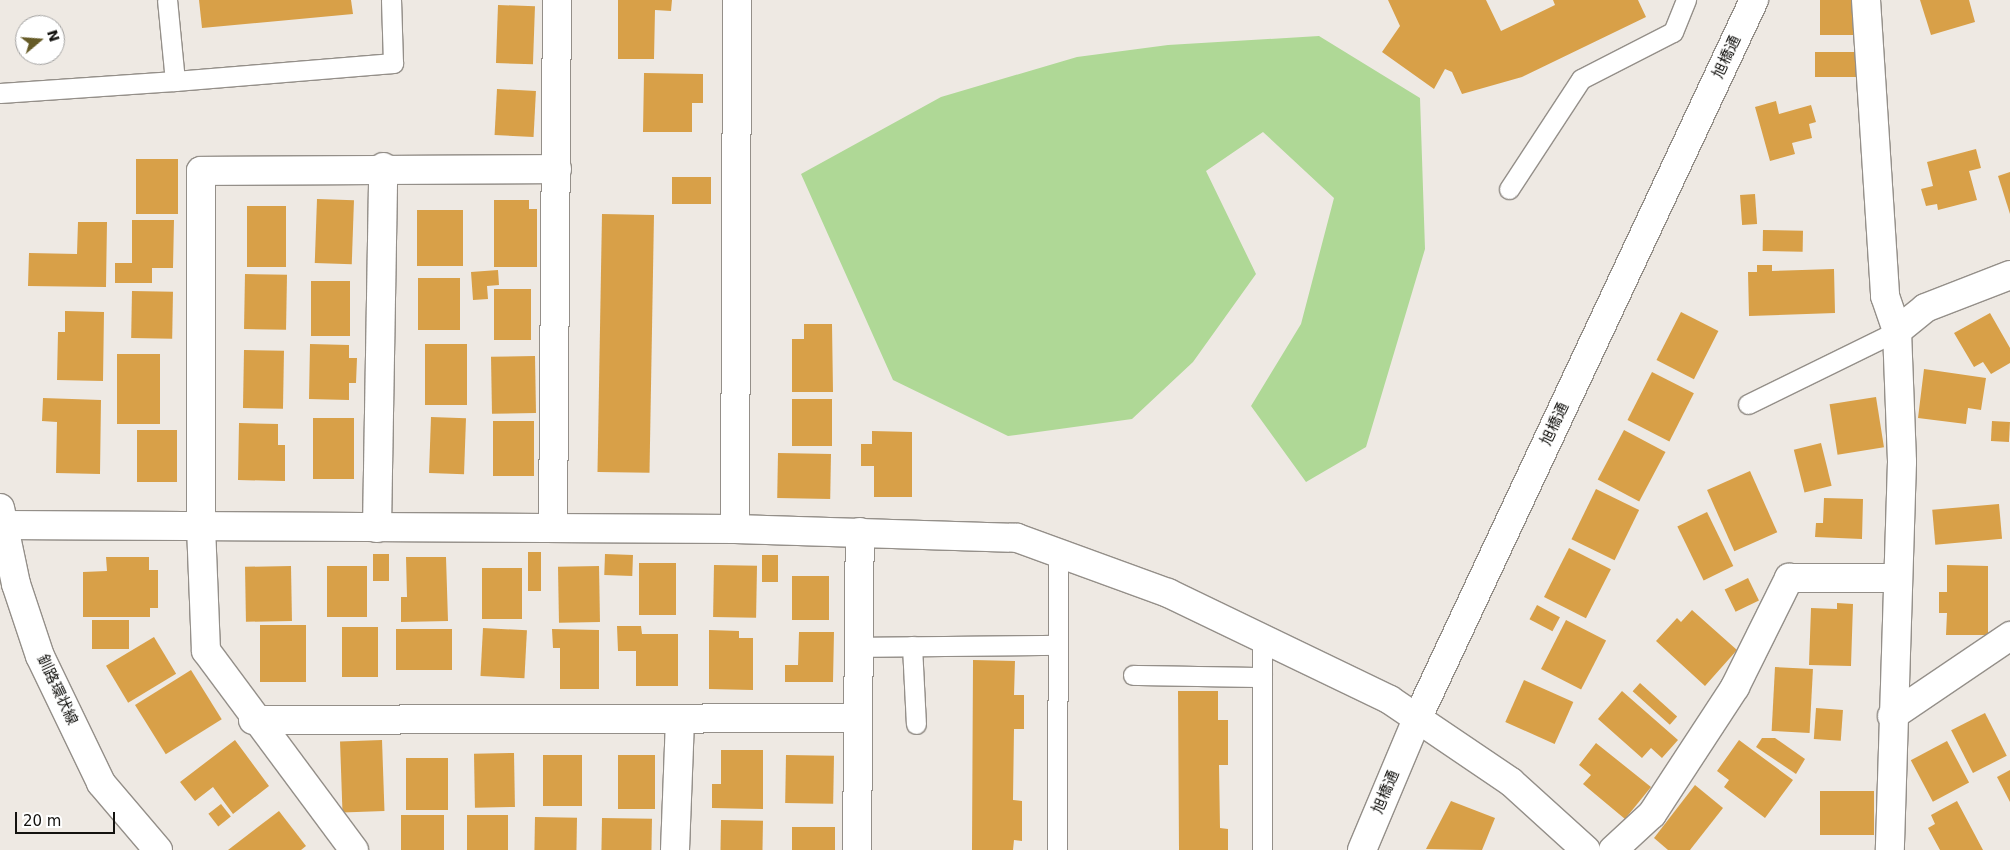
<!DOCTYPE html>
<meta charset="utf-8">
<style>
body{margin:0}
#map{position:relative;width:2010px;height:850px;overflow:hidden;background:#eee9e3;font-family:"DejaVu Sans","Noto Sans JP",sans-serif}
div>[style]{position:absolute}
.green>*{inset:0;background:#afd896}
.building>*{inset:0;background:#d8a048;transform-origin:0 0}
.roads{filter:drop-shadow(1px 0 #948f89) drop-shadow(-1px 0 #948f89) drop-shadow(0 1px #948f89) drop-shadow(0 -1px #948f89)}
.service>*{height:19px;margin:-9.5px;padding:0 9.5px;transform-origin:9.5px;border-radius:9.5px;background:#fff}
.minor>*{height:28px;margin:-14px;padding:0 14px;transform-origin:14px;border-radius:14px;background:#fff}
.tertiary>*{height:28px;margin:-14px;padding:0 14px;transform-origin:14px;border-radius:14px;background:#fff}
span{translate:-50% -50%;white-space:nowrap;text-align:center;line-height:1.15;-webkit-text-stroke:4.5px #fff;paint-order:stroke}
.street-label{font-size:15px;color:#13120f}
.north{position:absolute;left:15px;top:15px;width:50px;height:50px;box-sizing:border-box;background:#fff;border:1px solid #a1a09f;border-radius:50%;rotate:72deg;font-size:14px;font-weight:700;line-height:20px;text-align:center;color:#13120f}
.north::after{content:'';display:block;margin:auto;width:18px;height:22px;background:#665b27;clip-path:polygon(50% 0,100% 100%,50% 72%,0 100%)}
.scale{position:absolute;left:15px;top:812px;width:100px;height:22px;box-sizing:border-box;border:2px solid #13120f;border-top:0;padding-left:6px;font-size:15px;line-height:18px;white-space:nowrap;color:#13120f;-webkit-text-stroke:4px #fff;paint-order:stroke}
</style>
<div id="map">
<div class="green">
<i style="clip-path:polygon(1319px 36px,1420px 98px,1425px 249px,1366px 447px,1306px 482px,1251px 406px,1301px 324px,1334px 198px,1263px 132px,1206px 171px,1256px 274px,1193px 362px,1132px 419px,1008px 436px,893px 380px,801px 174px,941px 97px,1077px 57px,1168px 45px)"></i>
</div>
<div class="building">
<i style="clip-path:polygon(199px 0,351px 0,353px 14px,202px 28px)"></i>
<i style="clip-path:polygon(618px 0,672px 0,671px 11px,655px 10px,654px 59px,618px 59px)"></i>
<i style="clip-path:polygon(1388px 0,1486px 0,1501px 31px,1555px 5px,1553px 0,1638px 0,1646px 17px,1522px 77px,1462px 94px,1452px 72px,1445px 69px,1434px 89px,1382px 52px,1400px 26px)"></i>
<i style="left:1820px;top:0;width:37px;height:35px"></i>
<i style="clip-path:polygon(1920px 0,1969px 0,1975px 22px,1931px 35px)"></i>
<i style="left:498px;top:5px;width:37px;height:58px;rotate:2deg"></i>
<i style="left:1815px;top:52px;width:41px;height:25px"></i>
<i style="clip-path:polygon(644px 73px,703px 74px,703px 103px,692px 103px,692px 132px,643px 132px)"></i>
<i style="left:497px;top:89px;width:39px;height:46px;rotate:3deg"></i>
<i style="clip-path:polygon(1776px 101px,1779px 114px,1811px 105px,1816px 122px,1809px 124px,1812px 138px,1792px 143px,1795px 154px,1770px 161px,1755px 107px)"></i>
<i style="clip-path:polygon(1976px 149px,1981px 168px,1969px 171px,1977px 200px,1938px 210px,1937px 204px,1926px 206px,1921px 189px,1933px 186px,1927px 162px)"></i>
<i style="left:136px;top:159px;width:42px;height:55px"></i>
<i style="clip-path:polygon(2010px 172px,2010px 214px,1998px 176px)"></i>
<i style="left:672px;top:177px;width:39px;height:27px"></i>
<i style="left:1755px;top:194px;width:30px;height:15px;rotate:86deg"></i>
<i style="left:317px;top:199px;width:37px;height:64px;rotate:2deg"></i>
<i style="clip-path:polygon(494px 200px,529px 200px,529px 209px,537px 209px,537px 267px,494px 267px)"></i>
<i style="left:247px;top:206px;width:39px;height:61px"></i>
<i style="left:417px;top:210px;width:46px;height:56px"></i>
<i style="left:602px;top:214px;width:52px;height:258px;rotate:1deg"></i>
<i style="clip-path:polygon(132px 220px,174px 220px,173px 268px,152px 268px,152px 283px,115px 283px,115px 263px,132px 263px)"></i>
<i style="clip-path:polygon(78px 222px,107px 222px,106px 287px,28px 286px,29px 253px,77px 254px)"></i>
<i style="left:1763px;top:230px;width:40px;height:21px;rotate:1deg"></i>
<i style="clip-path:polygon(1757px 265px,1772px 265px,1772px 271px,1834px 269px,1835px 313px,1749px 316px,1748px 272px,1757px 272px)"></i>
<i style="clip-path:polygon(498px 270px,499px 285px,487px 286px,488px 299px,473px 300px,471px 272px)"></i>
<i style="left:245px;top:274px;width:42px;height:55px;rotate:1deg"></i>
<i style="left:418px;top:278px;width:42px;height:52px"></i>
<i style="left:311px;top:281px;width:39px;height:55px"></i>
<i style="left:494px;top:289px;width:37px;height:51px"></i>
<i style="left:132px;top:291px;width:41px;height:47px;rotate:1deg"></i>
<i style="clip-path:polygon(65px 311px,104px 312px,103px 381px,57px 380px,58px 332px,65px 332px)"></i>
<i style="left:1681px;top:312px;width:42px;height:54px;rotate:27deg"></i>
<i style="clip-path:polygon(1990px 313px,2010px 348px,2010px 363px,1991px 374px,1983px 362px,1974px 367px,1954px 333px)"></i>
<i style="clip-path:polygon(804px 324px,832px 324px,833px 392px,792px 392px,792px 339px,804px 339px)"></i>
<i style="clip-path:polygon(310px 344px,349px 345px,349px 358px,357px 358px,356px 383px,349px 383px,349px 400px,309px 399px)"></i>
<i style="left:425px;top:344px;width:42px;height:61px"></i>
<i style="left:244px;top:350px;width:40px;height:58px;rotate:1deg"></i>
<i style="left:117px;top:354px;width:43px;height:70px"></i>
<i style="left:535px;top:356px;width:57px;height:44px;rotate:89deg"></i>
<i style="clip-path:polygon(1924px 369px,1986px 378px,1981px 410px,1968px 408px,1966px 424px,1918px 418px)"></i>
<i style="left:1652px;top:372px;width:47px;height:54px;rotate:27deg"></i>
<i style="left:1876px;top:397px;width:51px;height:47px;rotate:81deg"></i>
<i style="clip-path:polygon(43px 398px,101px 400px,100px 474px,56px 473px,57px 422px,42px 421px)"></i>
<i style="left:792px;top:399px;width:40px;height:47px"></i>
<i style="left:431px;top:417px;width:35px;height:56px;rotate:2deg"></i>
<i style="left:313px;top:418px;width:41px;height:61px"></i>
<i style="left:493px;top:421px;width:41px;height:55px"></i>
<i style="left:1992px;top:421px;width:18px;height:20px;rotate:3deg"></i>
<i style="clip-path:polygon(239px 423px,278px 424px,278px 445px,285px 445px,285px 481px,238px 480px)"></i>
<i style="left:137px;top:430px;width:40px;height:52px"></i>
<i style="left:1624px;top:430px;width:47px;height:56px;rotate:28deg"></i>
<i style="clip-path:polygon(872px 431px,912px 432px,912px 497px,874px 497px,874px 466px,861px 466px,861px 444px,872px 444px)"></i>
<i style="left:1821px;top:443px;width:44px;height:28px;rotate:76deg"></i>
<i style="left:778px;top:453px;width:53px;height:45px;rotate:1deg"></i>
<i style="left:1750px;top:471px;width:67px;height:47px;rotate:66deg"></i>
<i style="left:1596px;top:489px;width:48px;height:56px;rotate:26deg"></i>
<i style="clip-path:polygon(1824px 498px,1863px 499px,1862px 539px,1815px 537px,1816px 523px,1823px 523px)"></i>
<i style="left:1999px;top:504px;width:35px;height:67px;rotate:85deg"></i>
<i style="left:1707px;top:512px;width:60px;height:33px;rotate:64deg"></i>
<i style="left:1569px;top:548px;width:47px;height:55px;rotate:27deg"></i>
<i style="left:528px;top:552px;width:13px;height:39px"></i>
<i style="left:373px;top:554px;width:16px;height:27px"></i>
<i style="left:605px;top:554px;width:28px;height:21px;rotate:2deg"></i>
<i style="left:778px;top:555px;width:27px;height:16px;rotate:90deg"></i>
<i style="clip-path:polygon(106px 557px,149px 557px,149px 570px,158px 570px,158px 608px,150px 608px,150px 617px,83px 617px,83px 572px,107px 571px)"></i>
<i style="clip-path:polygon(406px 557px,446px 557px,448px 621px,401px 622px,401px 597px,407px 597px)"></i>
<i style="left:639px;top:563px;width:37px;height:52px"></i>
<i style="left:714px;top:565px;width:43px;height:52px;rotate:1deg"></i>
<i style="clip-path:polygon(1947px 565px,1988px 566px,1988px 635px,1946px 635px,1947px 613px,1939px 613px,1939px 592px,1947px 592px)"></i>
<i style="left:291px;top:566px;width:55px;height:46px;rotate:89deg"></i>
<i style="left:327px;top:566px;width:40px;height:51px"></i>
<i style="left:599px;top:566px;width:56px;height:41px;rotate:89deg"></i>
<i style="left:482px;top:568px;width:40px;height:51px"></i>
<i style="left:792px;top:576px;width:37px;height:44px"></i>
<i style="left:1748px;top:578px;width:25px;height:26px;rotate:64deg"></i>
<i style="clip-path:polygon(1837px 603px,1853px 604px,1851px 666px,1809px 665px,1811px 608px,1837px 609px)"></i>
<i style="left:1537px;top:605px;width:26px;height:16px;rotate:28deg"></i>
<i style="clip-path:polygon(1692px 610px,1737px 650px,1705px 686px,1656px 641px,1677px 618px,1681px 622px)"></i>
<i style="left:129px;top:620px;width:29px;height:37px;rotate:90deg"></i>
<i style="left:1566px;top:620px;width:45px;height:55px;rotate:27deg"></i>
<i style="left:260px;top:625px;width:46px;height:57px"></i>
<i style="clip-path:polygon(617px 626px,641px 626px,642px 634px,678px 634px,678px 686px,636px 686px,636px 651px,618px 651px)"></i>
<i style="left:378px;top:627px;width:50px;height:36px;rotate:90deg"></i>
<i style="left:483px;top:628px;width:44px;height:48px;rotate:3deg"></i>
<i style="left:396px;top:629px;width:56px;height:41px"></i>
<i style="clip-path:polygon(552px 629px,599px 630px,599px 689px,560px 689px,560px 648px,553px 648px)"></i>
<i style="clip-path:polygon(709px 630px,739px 631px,739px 638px,753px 638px,753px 690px,709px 689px)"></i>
<i style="clip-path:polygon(799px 632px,834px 632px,833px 682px,785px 682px,785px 665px,798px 665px)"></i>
<i style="left:154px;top:637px;width:43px;height:56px;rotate:59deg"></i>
<i style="clip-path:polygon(973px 660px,1015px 661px,1014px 695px,1024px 695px,1024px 729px,1014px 729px,1013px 800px,1022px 801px,1022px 841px,1014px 840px,1013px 850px,972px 850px)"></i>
<i style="left:1775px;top:667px;width:38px;height:64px;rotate:3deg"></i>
<i style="left:191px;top:670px;width:58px;height:66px;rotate:58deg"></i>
<i style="left:1524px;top:680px;width:54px;height:46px;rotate:24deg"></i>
<i style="left:1640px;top:683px;width:50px;height:11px;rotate:42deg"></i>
<i style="clip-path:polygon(1178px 691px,1218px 691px,1218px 720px,1228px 720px,1228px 765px,1219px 765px,1220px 828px,1228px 829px,1228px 850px,1179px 850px)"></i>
<i style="clip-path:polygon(1622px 691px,1678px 740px,1662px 758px,1651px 748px,1642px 758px,1598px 719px)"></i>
<i style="left:1816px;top:708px;width:27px;height:31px;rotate:4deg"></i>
<i style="left:1985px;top:713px;width:48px;height:38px;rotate:63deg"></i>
<i style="clip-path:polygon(1762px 738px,1775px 738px,1805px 759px,1796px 774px,1756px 747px)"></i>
<i style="clip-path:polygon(235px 740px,269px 786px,233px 814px,213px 787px,195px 801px,180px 782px)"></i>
<i style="left:382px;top:740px;width:71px;height:42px;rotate:88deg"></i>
<i style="clip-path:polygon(1739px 740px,1793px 780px,1765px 818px,1724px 787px,1729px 780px,1717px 771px)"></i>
<i style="left:1947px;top:741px;width:47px;height:41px;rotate:62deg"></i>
<i style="clip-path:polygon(1596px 743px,1651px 787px,1625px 819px,1583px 784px,1591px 775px,1579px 765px)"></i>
<i style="clip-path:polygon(721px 750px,763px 750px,763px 809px,712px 808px,712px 784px,721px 784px)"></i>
<i style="left:514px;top:753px;width:54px;height:40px;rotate:89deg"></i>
<i style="left:582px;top:755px;width:51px;height:39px;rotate:90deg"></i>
<i style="left:618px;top:755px;width:37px;height:54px"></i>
<i style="left:786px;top:755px;width:48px;height:48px;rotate:1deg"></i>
<i style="left:406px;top:758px;width:42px;height:52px"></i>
<i style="clip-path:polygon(2010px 770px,2010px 802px,1997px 777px)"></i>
<i style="clip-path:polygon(1695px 785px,1723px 808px,1690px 850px,1668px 850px,1654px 838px)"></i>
<i style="left:1820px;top:791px;width:54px;height:44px"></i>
<i style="clip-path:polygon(1451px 801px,1495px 818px,1482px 850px,1426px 849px)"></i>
<i style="clip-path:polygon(1957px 801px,1983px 850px,1940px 850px,1928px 828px,1935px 824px,1931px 815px)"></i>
<i style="left:221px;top:804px;width:16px;height:16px;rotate:52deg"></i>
<i style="clip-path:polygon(279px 811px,306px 846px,301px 850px,228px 850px)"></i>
<i style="left:401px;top:815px;width:43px;height:35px"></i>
<i style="left:508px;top:815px;width:35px;height:41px;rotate:90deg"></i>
<i style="left:535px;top:817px;width:42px;height:33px;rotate:1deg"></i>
<i style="left:602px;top:818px;width:50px;height:32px;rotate:1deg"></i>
<i style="left:721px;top:820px;width:42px;height:30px;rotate:1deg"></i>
<i style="left:792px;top:827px;width:43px;height:23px"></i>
</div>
<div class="roads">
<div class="service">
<i style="left:175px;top:81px;width:219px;rotate:-4.7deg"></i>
<i style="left:393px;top:63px;width:63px;rotate:-91.8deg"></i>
<i style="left:0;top:93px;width:175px;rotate:-3.9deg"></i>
<i style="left:175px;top:81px;width:81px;rotate:-95.6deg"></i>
<i style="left:1509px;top:189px;width:131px;rotate:-56.8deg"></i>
<i style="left:1581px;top:79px;width:103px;rotate:-27.1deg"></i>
<i style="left:1673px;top:32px;width:35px;rotate:-68deg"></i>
<i style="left:1748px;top:404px;width:166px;rotate:-26.1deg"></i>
<i style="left:912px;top:646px;width:78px;rotate:87.1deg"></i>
<i style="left:857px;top:647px;width:199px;rotate:-0.6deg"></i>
<i style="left:1133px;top:675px;width:129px;rotate:0.9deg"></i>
<i style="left:1057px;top:850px;width:301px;rotate:-89.8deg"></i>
<i style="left:1262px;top:850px;width:212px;rotate:-90deg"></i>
</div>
<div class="minor">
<i style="left:1866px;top:0;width:297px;rotate:86.3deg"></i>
<i style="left:1885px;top:296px;width:37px;rotate:71deg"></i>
<i style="left:1897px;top:331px;width:131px;rotate:87.8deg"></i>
<i style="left:1902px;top:462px;width:388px;rotate:91.8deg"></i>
<i style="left:1897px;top:331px;width:36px;rotate:-39deg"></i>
<i style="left:1925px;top:308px;width:91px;rotate:-21.2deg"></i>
<i style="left:3px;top:525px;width:732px;rotate:0.31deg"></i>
<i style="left:735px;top:529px;width:282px;rotate:1.8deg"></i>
<i style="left:1017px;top:538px;width:161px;rotate:20deg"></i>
<i style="left:1168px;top:593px;width:246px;rotate:25.7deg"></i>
<i style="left:1390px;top:700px;width:146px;rotate:34.1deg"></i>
<i style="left:1511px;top:782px;width:101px;rotate:42.2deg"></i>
<i style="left:377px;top:528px;width:361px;rotate:-89deg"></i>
<i style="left:553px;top:528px;width:528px;rotate:-89.57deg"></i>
<i style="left:735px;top:529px;width:529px;rotate:-89.78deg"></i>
<i style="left:1892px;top:716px;width:143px;rotate:-34.1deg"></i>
<i style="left:253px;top:720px;width:604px;rotate:-0.19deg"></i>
<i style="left:354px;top:850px;width:248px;rotate:-126.6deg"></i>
<i style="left:206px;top:651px;width:123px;rotate:-92.3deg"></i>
<i style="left:201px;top:528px;width:357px;rotate:-90deg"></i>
<i style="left:201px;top:171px;width:356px;rotate:-0.3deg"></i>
<i style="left:675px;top:850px;width:130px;rotate:-87.8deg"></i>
<i style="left:857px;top:850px;width:318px;rotate:-89.5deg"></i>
<i style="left:1613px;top:850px;width:53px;rotate:-42.7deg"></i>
<i style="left:1652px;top:814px;width:152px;rotate:-56.8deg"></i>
<i style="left:1735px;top:687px;width:122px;rotate:-63.6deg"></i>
<i style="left:1789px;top:578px;width:107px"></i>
</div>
<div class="tertiary">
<i style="left:0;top:508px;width:78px;rotate:78.1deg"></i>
<i style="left:16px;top:584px;width:76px;rotate:71.6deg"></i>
<i style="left:40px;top:656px;width:141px;rotate:64.3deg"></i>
<i style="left:101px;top:783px;width:88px;rotate:49.6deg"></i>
<i style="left:1362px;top:850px;width:144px;rotate:-67.2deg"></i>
<i style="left:1418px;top:717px;width:792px;rotate:-64.89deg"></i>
</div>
</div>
<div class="street-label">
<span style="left:1727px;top:57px;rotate:-65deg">旭橋通</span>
<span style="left:1555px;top:424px;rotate:-65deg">旭橋通</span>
<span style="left:57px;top:690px;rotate:65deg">釧路環状線</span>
<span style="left:1386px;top:792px;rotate:-67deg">旭橋通</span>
</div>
<div class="north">N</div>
<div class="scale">20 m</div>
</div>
